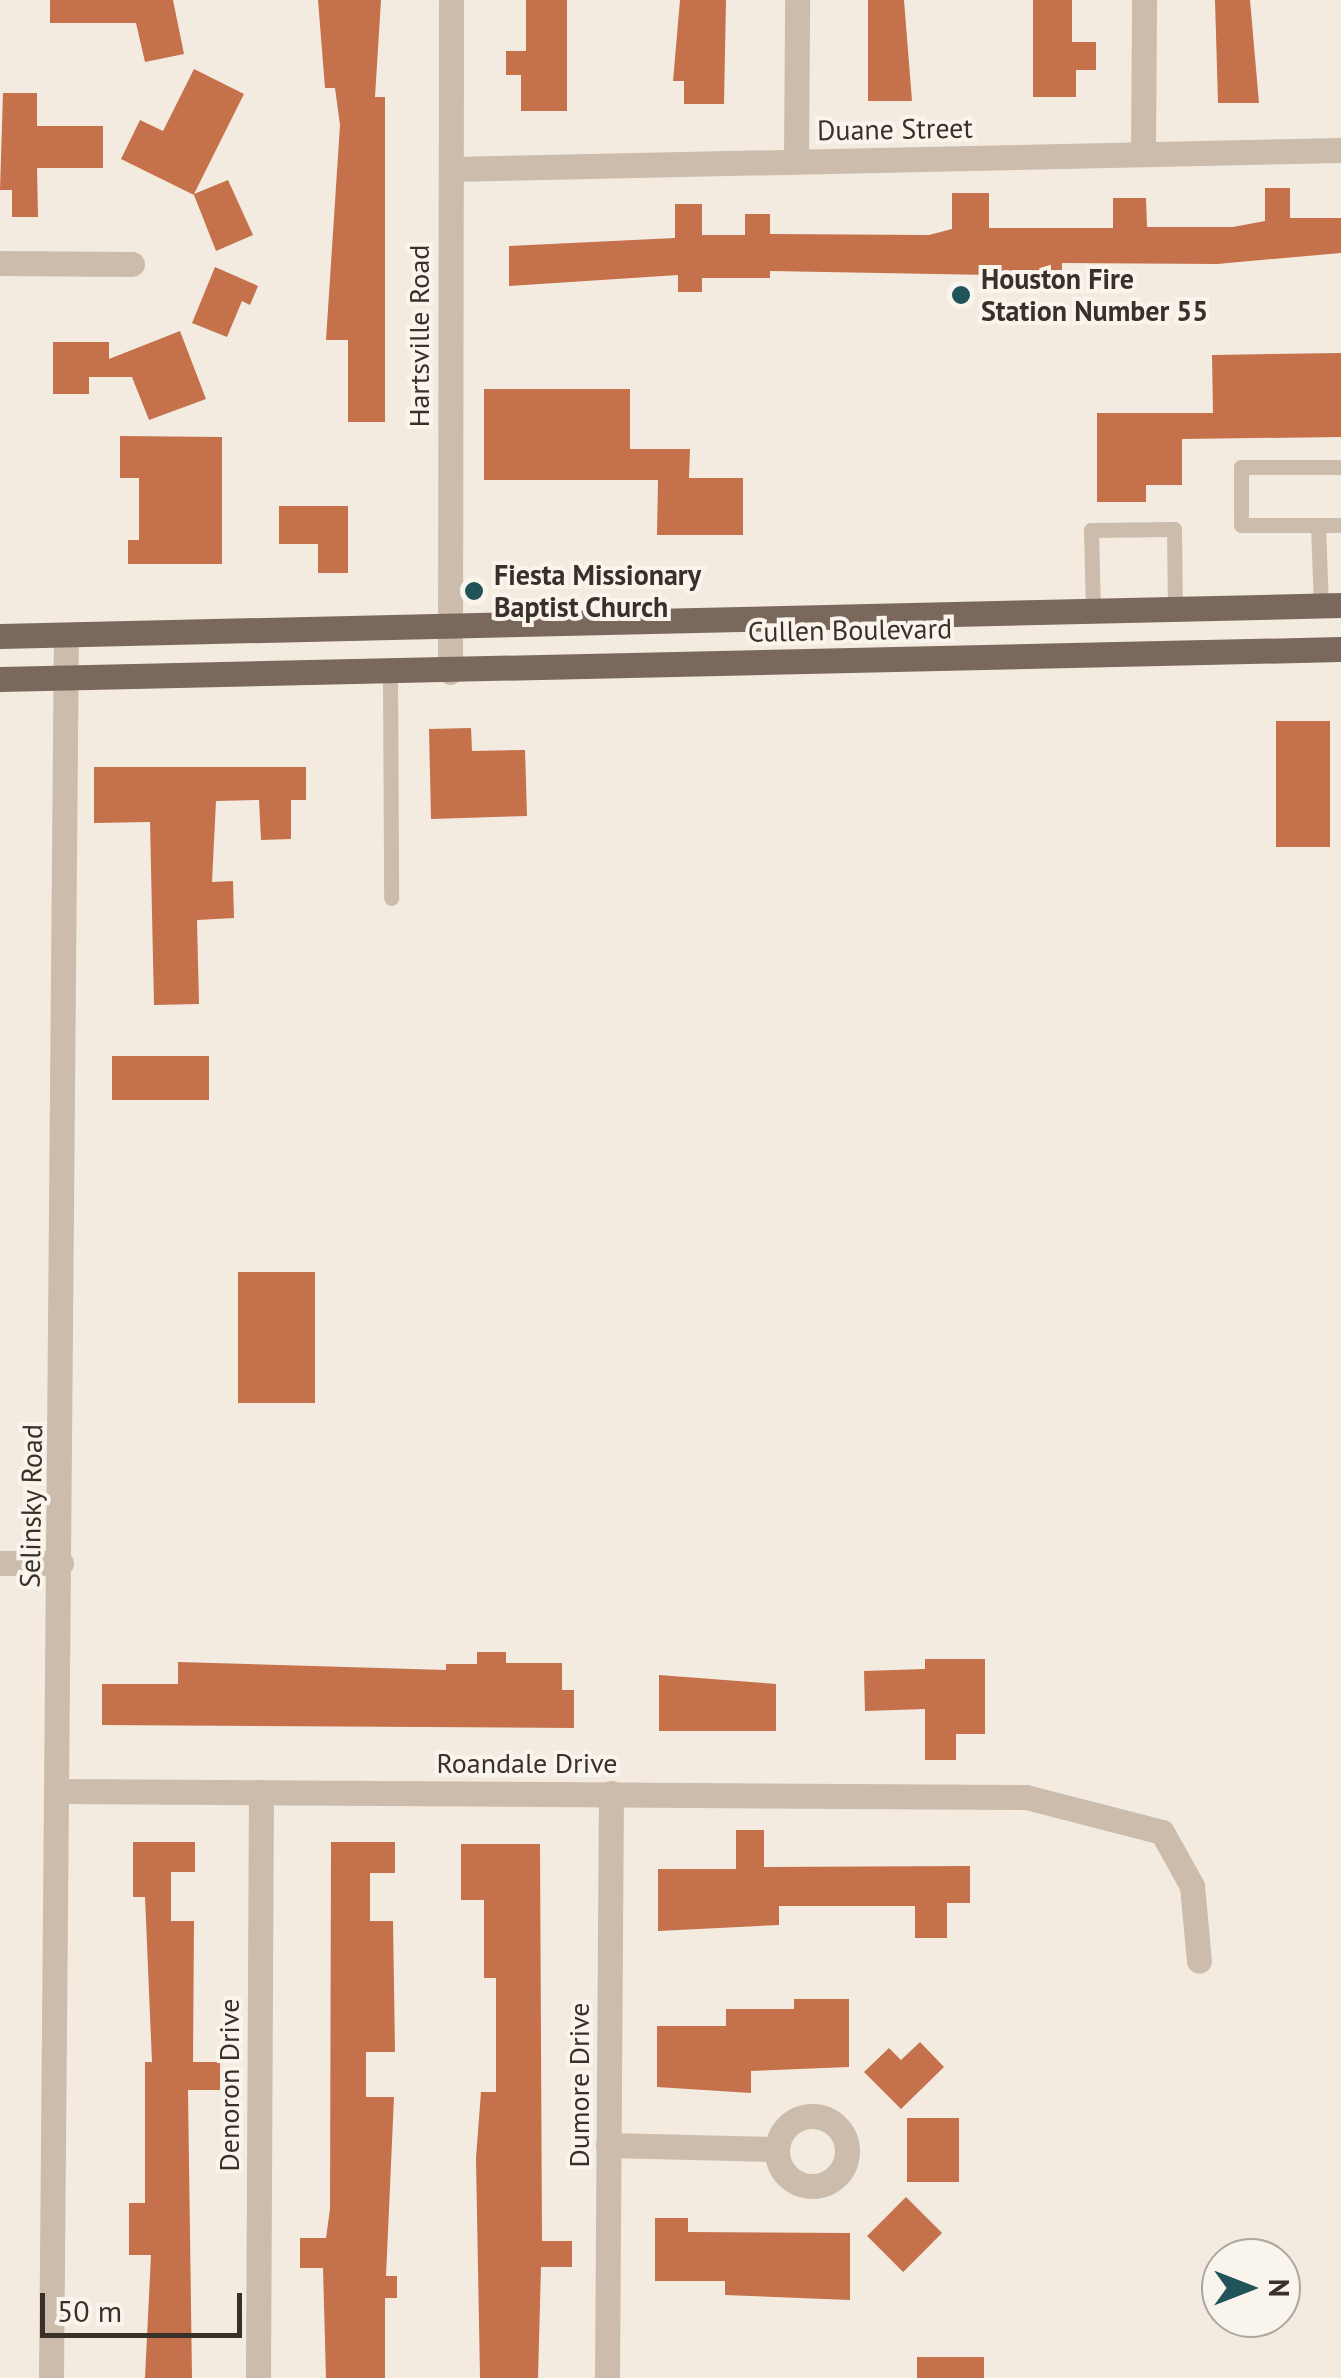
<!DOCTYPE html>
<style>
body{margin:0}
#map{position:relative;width:1341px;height:2378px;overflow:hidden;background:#f3ebdf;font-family:"PT Sans",sans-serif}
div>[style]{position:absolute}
.building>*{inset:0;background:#c4714c;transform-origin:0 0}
.lane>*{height:15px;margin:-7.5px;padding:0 7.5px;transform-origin:7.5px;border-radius:7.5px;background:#cbbcab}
.street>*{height:25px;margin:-12.5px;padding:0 12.5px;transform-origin:12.5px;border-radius:12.5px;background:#cbbcab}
.street>.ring{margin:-12.5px;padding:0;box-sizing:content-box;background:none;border:25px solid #cbbcab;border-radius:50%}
.primary>*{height:25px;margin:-12.5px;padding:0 12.5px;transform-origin:12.5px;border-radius:12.5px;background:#7b685c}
.dots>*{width:28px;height:28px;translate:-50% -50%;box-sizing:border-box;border:5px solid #faf5ec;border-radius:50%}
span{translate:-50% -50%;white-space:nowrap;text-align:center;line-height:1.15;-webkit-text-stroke:8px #faf5ec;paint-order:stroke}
.street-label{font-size:28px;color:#39302a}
.poi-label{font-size:28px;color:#39302a;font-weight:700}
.left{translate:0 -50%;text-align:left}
.north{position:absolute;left:1201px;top:2238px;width:100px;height:100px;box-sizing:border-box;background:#faf5ec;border:2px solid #ada69e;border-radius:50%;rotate:90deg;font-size:28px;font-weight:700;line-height:40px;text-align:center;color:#39302a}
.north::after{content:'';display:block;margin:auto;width:35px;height:45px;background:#20535a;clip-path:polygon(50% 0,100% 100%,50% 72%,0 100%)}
.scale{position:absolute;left:40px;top:2293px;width:202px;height:45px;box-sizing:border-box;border:5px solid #39302a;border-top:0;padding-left:12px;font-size:30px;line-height:35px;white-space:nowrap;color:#39302a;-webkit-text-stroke:8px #faf5ec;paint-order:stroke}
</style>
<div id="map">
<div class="building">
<i style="clip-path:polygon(50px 0,173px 0,184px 54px,145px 62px,136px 23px,50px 23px)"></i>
<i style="clip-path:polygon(318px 0,381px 0,375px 97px,385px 97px,385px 422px,348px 422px,348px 340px,326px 340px,340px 125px,335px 88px,325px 88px)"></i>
<i style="clip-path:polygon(526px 0,567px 0,567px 111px,521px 111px,521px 75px,506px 75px,506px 51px,526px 51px)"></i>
<i style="clip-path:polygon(680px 0,726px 0,724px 104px,684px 104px,684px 81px,673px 81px)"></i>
<i style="clip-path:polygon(868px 0,904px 0,912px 101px,868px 101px)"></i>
<i style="clip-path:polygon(1033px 0,1072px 0,1072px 42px,1096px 42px,1096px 70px,1076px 70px,1076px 97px,1033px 97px)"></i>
<i style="clip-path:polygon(1215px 0,1250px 0,1259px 103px,1218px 103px)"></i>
<i style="clip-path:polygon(194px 69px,244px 94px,194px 194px,228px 180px,253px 235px,216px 251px,194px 195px,121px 159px,140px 120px,163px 131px)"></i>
<i style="clip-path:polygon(3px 93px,37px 93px,37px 126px,103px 126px,103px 168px,37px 168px,38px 217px,12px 217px,12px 190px,0 190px)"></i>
<i style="clip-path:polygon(1265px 188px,1290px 188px,1290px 218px,1341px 218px,1341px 253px,1217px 264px,1062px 263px,1062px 270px,990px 275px,770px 271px,770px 278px,702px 278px,702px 292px,678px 292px,678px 275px,509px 286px,509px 246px,675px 238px,675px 204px,702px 204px,702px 235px,745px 235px,745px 214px,770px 214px,770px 234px,929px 235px,952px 229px,952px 193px,989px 193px,989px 228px,1113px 228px,1113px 198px,1146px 198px,1147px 227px,1233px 227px,1265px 221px)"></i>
<i style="clip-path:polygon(215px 267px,258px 286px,250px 305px,242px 301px,227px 337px,192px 323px)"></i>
<i style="clip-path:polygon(180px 331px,206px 399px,149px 420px,132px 377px,89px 377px,89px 394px,53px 394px,53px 342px,109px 342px,109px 359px)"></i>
<i style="clip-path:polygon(1341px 353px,1341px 437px,1182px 439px,1182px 485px,1146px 485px,1146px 502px,1097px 502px,1097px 413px,1213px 413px,1212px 355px)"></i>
<i style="clip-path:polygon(484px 389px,630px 389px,630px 449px,690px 449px,689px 478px,743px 478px,743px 535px,657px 535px,658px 480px,484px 480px)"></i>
<i style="clip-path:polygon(120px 436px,222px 437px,222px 564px,128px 564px,128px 540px,139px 540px,139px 478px,120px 478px)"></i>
<i style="clip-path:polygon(279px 506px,348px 506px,348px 573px,318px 573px,318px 544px,279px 544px)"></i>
<i style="left:1276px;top:721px;width:54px;height:126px"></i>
<i style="clip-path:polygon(471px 728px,472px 751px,525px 750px,527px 816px,431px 819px,429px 729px)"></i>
<i style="clip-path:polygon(94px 767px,306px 767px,306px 800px,291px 800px,291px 839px,261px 840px,259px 800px,216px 801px,212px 882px,233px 881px,234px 918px,197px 920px,199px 1004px,154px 1005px,150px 822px,94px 823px)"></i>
<i style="left:112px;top:1056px;width:97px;height:44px"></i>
<i style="left:238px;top:1272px;width:77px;height:131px"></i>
<i style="clip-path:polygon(477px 1652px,506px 1652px,506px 1663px,562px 1663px,562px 1690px,574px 1690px,574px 1728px,102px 1725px,102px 1684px,178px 1684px,178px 1662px,446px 1670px,446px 1664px,477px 1664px)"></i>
<i style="clip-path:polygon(925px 1659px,985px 1659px,985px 1734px,956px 1734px,956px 1760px,925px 1760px,925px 1709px,865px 1711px,864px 1671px,925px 1669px)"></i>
<i style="clip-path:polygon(659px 1675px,776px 1684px,776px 1731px,659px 1731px)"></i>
<i style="clip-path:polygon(736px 1830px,764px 1830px,764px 1867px,970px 1866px,970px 1903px,947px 1903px,947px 1938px,915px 1938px,915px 1906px,779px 1906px,779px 1925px,658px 1931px,658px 1869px,736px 1869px)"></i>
<i style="clip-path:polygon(133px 1842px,195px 1842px,195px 1872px,171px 1872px,171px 1921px,194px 1921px,193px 2062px,220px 2062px,220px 2090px,188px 2090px,192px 2378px,145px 2378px,151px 2255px,129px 2255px,129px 2203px,145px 2203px,145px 2062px,152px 2062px,145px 1897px,133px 1897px)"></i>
<i style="clip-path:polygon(331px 1842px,395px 1842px,395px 1873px,370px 1873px,370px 1921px,393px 1921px,395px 2052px,366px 2052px,366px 2097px,394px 2097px,386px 2276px,397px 2276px,397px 2298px,385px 2298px,385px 2378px,326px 2378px,323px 2268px,300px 2268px,300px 2238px,326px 2238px,330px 2209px)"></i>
<i style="clip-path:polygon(461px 1844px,540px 1844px,542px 2241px,572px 2241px,572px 2267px,541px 2267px,538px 2378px,480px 2378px,476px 2158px,481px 2092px,496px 2092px,496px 1978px,484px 1978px,484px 1900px,461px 1900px)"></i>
<i style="clip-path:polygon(794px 1999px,849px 1999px,849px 2067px,751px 2071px,751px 2093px,657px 2087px,657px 2026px,726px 2026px,726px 2009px,794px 2009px)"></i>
<i style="clip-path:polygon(920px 2042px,944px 2067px,901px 2109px,864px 2072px,889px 2048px,901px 2060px)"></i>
<i style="left:907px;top:2118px;width:52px;height:64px"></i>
<i style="left:906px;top:2197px;width:51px;height:55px;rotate:45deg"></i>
<i style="clip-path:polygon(655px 2218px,688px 2218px,688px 2232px,850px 2233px,850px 2300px,725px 2295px,725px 2281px,655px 2281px)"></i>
<i style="left:917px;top:2357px;width:67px;height:21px"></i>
</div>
<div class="lane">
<i style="left:1341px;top:467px;width:100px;rotate:180deg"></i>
<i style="left:1241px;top:467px;width:58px;rotate:90deg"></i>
<i style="left:1241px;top:525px;width:100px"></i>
<i style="left:1318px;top:525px;width:80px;rotate:87.9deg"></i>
<i style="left:1093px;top:611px;width:81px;rotate:-91.4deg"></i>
<i style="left:1091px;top:530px;width:83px;rotate:-0.7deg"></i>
<i style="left:1174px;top:529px;width:80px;rotate:89.3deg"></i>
<i style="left:390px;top:672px;width:226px;rotate:89.7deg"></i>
</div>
<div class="street">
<i style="left:1143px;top:153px;width:153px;rotate:-89.6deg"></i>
<i style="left:796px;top:161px;width:161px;rotate:-89.6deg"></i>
<i style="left:451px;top:169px;width:890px;rotate:-1.22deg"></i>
<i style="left:0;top:263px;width:132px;rotate:0.4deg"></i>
<i style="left:450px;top:672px;width:672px;rotate:-89.91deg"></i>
<i style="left:0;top:1563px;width:61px"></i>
<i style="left:59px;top:1791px;width:967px;rotate:0.36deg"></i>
<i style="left:1026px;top:1797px;width:140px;rotate:14.4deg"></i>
<i style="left:1162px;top:1832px;width:62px;rotate:60.9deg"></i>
<i style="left:1192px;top:1886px;width:75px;rotate:84.7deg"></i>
<i class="ring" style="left:777px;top:2116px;width:45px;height:45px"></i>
<i style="left:608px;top:2145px;width:168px;rotate:1.4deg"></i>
<i style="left:51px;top:2378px;width:1743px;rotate:-89.51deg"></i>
<i style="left:258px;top:2378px;width:586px;rotate:-89.71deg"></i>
<i style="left:607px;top:2378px;width:585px;rotate:-89.61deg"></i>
</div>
<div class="primary">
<i style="left:0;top:636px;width:1341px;rotate:-1.32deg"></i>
<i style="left:0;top:679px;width:1341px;rotate:-1.28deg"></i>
</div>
<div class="dots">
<i style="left:961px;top:295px;background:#20535a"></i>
<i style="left:474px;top:591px;background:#20535a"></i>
</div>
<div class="street-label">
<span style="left:895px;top:129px;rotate:-1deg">Duane Street</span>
<span style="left:419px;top:336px;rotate:-90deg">Hartsville Road</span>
<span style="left:850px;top:630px;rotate:-1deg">Cullen Boulevard</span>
<span style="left:31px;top:1506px;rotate:-89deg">Selinsky Road</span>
<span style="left:527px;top:1763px">Roandale Drive</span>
<span style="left:229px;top:2085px;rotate:-90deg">Denoron Drive</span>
<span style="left:579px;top:2085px;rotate:-90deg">Dumore Drive</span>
</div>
<div class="poi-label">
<span class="left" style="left:981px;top:295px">Houston Fire<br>Station Number 55</span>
<span class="left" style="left:494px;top:591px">Fiesta Missionary<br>Baptist Church</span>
</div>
<div class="north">N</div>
<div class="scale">50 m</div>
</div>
